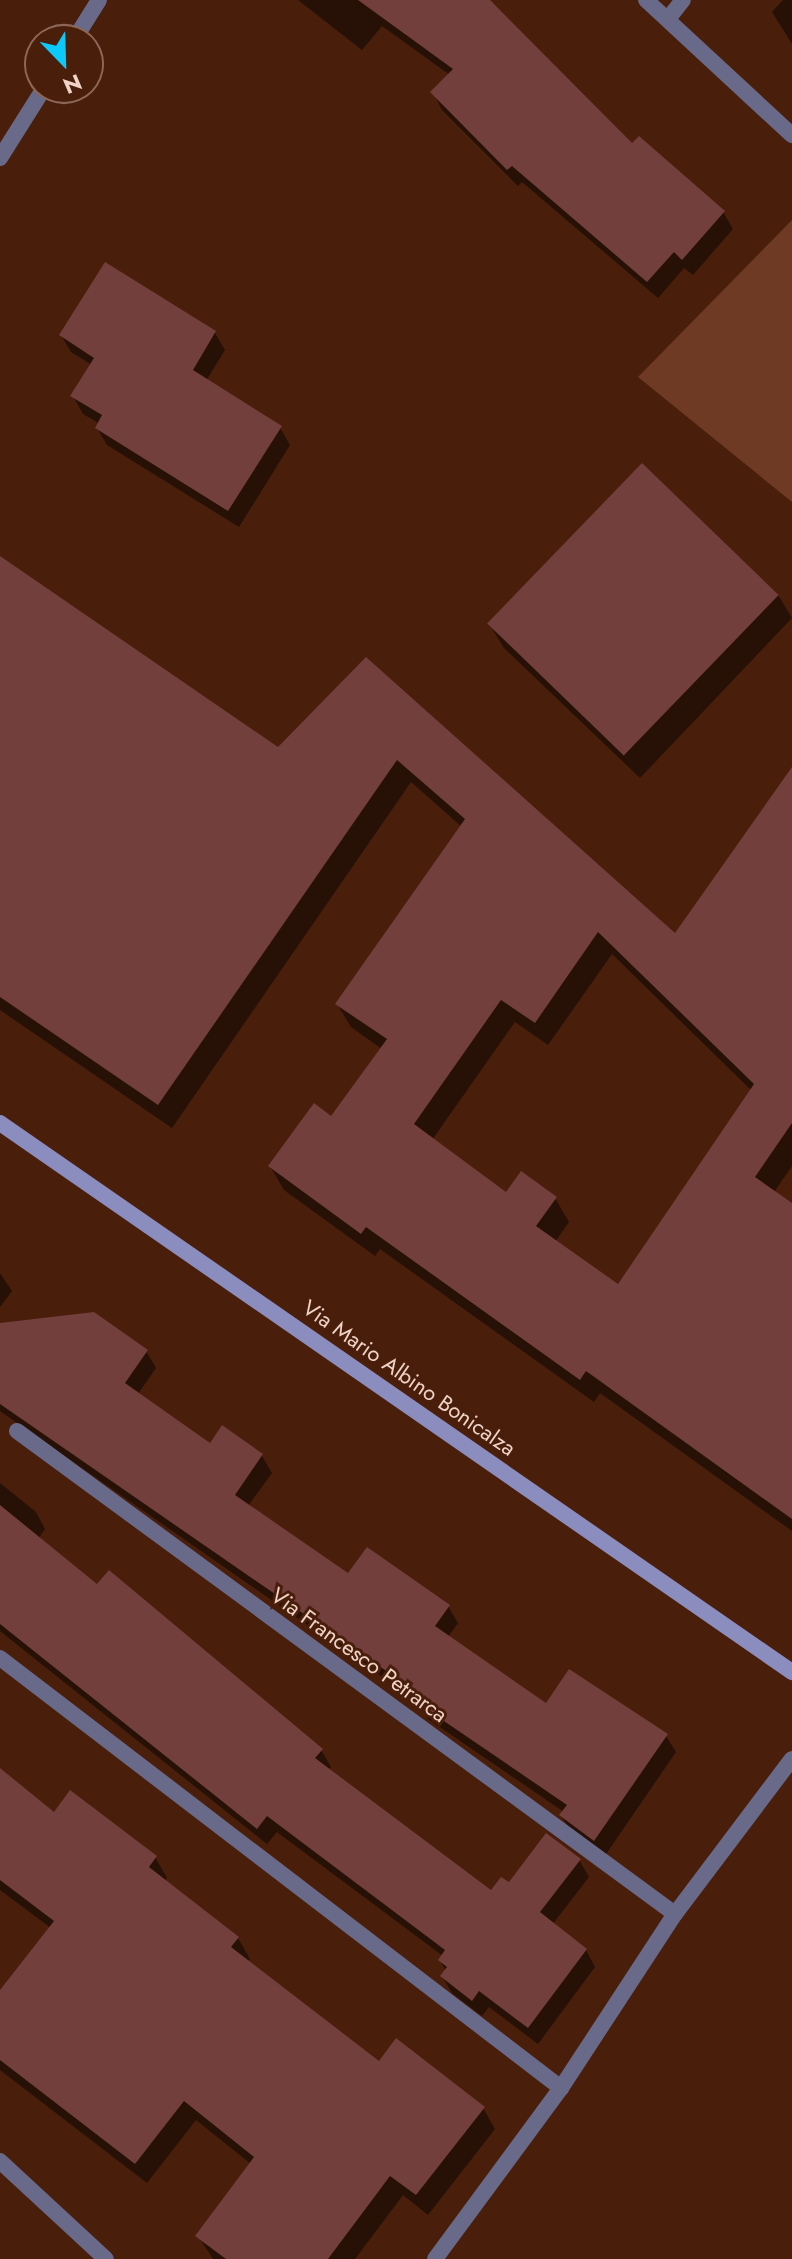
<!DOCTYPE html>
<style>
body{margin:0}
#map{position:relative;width:792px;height:2259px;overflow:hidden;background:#491e0b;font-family:Jost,sans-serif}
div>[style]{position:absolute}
.green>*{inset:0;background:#6f3a24}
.shadow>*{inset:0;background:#0007}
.building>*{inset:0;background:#723f3d;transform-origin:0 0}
.minor>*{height:16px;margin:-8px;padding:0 8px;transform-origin:8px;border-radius:8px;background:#696a8a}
.secondary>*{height:16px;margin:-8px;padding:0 8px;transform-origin:8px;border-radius:8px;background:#8b8dbf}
span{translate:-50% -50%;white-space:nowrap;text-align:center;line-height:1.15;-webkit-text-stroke:6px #491e0b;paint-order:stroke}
.street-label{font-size:22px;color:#f0d3c7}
.north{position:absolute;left:24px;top:24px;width:80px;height:80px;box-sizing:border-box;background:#491e0b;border:2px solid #8c6656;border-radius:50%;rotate:157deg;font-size:22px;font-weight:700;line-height:32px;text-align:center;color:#f0d3c7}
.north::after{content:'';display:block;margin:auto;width:28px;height:36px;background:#0bcafa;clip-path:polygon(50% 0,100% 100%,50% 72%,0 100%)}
</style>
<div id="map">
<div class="green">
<i style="clip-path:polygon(792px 220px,792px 502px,638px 377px)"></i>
</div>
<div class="shadow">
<i style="clip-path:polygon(298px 0,475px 0,633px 146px,723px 212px,733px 229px,693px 275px,684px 268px,658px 298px,522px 182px,518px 186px,442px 110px,433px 92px,450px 75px,382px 26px,362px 50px)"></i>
<i style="clip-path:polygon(783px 0,792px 0,792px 44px,772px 12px)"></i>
<i style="clip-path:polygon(215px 333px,225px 350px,206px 381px,280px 428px,290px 445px,239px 527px,107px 445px,97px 428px,100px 424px,83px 414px,73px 396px,92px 365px,71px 352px,61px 335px)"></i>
<i style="clip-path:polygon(evenodd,0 575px,278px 750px,366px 659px,675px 936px,792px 771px,792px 1166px,774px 1192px,792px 1205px,792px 1531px,600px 1393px,594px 1402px,380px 1249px,375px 1256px,284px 1190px,270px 1166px,331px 1119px,382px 1049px,351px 1027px,337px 1004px,462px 827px,411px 782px,172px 1128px,0 1010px,0 575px,612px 954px,752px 1091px,618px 1287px,555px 1242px,569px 1222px,555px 1198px,507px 1195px,432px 1140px,515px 1022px,548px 1045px,612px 954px)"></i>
<i style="clip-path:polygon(778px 595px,792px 618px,640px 778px,504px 648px,490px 625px)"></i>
<i style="clip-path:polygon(0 1273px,12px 1291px,0 1307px)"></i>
<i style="clip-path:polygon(0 1325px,146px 1351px,156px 1368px,138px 1394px,210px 1445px,222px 1428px,262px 1456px,272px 1473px,248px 1506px,348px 1576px,448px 1606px,458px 1623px,448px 1637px,547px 1706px,666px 1736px,676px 1752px,604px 1857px,571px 1832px,561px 1815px,564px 1812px,428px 1719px,418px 1702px,0 1411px)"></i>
<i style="clip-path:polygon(0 1483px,36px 1512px,45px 1529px,38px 1539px,97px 1587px,321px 1750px,331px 1767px,329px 1770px,491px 1893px,579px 1860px,589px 1877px,552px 1925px,586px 1950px,595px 1967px,538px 2044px,489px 2007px,482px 2016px,452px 1993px,442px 1976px,446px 1971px,440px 1960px,443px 1956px,277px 1832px,267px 1844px,0 1631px)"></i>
<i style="clip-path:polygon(0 1771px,54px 1815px,155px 1857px,167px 1878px,164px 1882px,238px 1938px,250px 1959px,247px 1962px,379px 2063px,483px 2108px,495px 2129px,428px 2215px,403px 2195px,355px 2259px,213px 2259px,198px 2236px,251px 2164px,196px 2120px,147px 2183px,0 2070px,0 1994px,51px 1928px,0 1890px)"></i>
</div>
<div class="building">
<i style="clip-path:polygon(358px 0,490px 0,632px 143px,639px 136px,725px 211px,682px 260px,674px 252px,647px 282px,512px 166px,507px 170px,430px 92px,453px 69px)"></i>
<i style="clip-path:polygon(105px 262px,216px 331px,193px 370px,282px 426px,228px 511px,95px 428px,102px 415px,70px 396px,94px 358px,59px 335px)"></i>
<i style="left:642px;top:463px;width:190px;height:223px;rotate:44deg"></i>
<i style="clip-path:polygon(evenodd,0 556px,278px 747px,366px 657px,675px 933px,792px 767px,792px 1123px,755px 1177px,792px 1203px,792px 1519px,586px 1371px,580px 1380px,366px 1227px,361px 1234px,268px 1166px,314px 1103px,331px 1116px,387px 1039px,335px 1004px,465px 819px,397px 760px,158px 1105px,0 997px,0 556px,598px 932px,754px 1084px,618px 1284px,536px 1226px,557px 1197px,521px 1171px,506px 1192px,414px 1124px,501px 1000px,535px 1023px,598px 932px)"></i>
<i style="clip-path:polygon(94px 1312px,148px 1350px,125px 1383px,210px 1443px,222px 1425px,263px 1454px,235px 1495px,348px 1573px,367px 1547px,450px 1605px,435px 1626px,546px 1703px,569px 1669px,668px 1734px,594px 1841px,559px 1815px,567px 1805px,416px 1702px,421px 1695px,0 1404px,0 1323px)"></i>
<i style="clip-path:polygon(0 1505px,97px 1584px,109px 1570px,323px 1749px,315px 1758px,491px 1890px,501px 1877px,509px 1882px,546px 1833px,581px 1859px,540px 1912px,587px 1949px,528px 2028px,479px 1991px,472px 2001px,440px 1976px,447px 1967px,438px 1960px,445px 1950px,267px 1816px,257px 1829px,0 1624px)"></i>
<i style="clip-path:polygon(0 1768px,54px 1812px,70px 1790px,157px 1856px,149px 1867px,239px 1937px,231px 1947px,379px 2061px,396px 2038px,485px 2107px,416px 2195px,390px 2176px,328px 2259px,226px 2259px,195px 2236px,254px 2157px,184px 2101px,135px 2164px,0 2060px,0 1990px,54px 1921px,0 1880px)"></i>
</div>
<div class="minor">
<i style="left:646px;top:0;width:199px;rotate:42.8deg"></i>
<i style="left:668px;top:19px;width:24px;rotate:-52deg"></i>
<i style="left:74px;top:40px;width:47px;rotate:-58deg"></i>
<i style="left:0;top:158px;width:83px;rotate:-57.8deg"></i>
<i style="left:17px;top:1431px;width:816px;rotate:36.28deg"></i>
<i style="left:0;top:1658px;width:707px;rotate:37.47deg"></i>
<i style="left:0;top:2161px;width:144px;rotate:42.8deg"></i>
<i style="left:435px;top:2259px;width:212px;rotate:-53.6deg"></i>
<i style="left:561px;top:2088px;width:208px;rotate:-56.8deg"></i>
<i style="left:675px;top:1914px;width:194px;rotate:-53deg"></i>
</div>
<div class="secondary">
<i style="left:0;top:1123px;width:964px;rotate:34.73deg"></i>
</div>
<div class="street-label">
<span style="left:409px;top:1378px;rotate:35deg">Via Mario Albino Bonicalza</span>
<span style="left:359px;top:1655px;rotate:36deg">Via Francesco Petrarca</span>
</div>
<div class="north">N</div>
</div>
